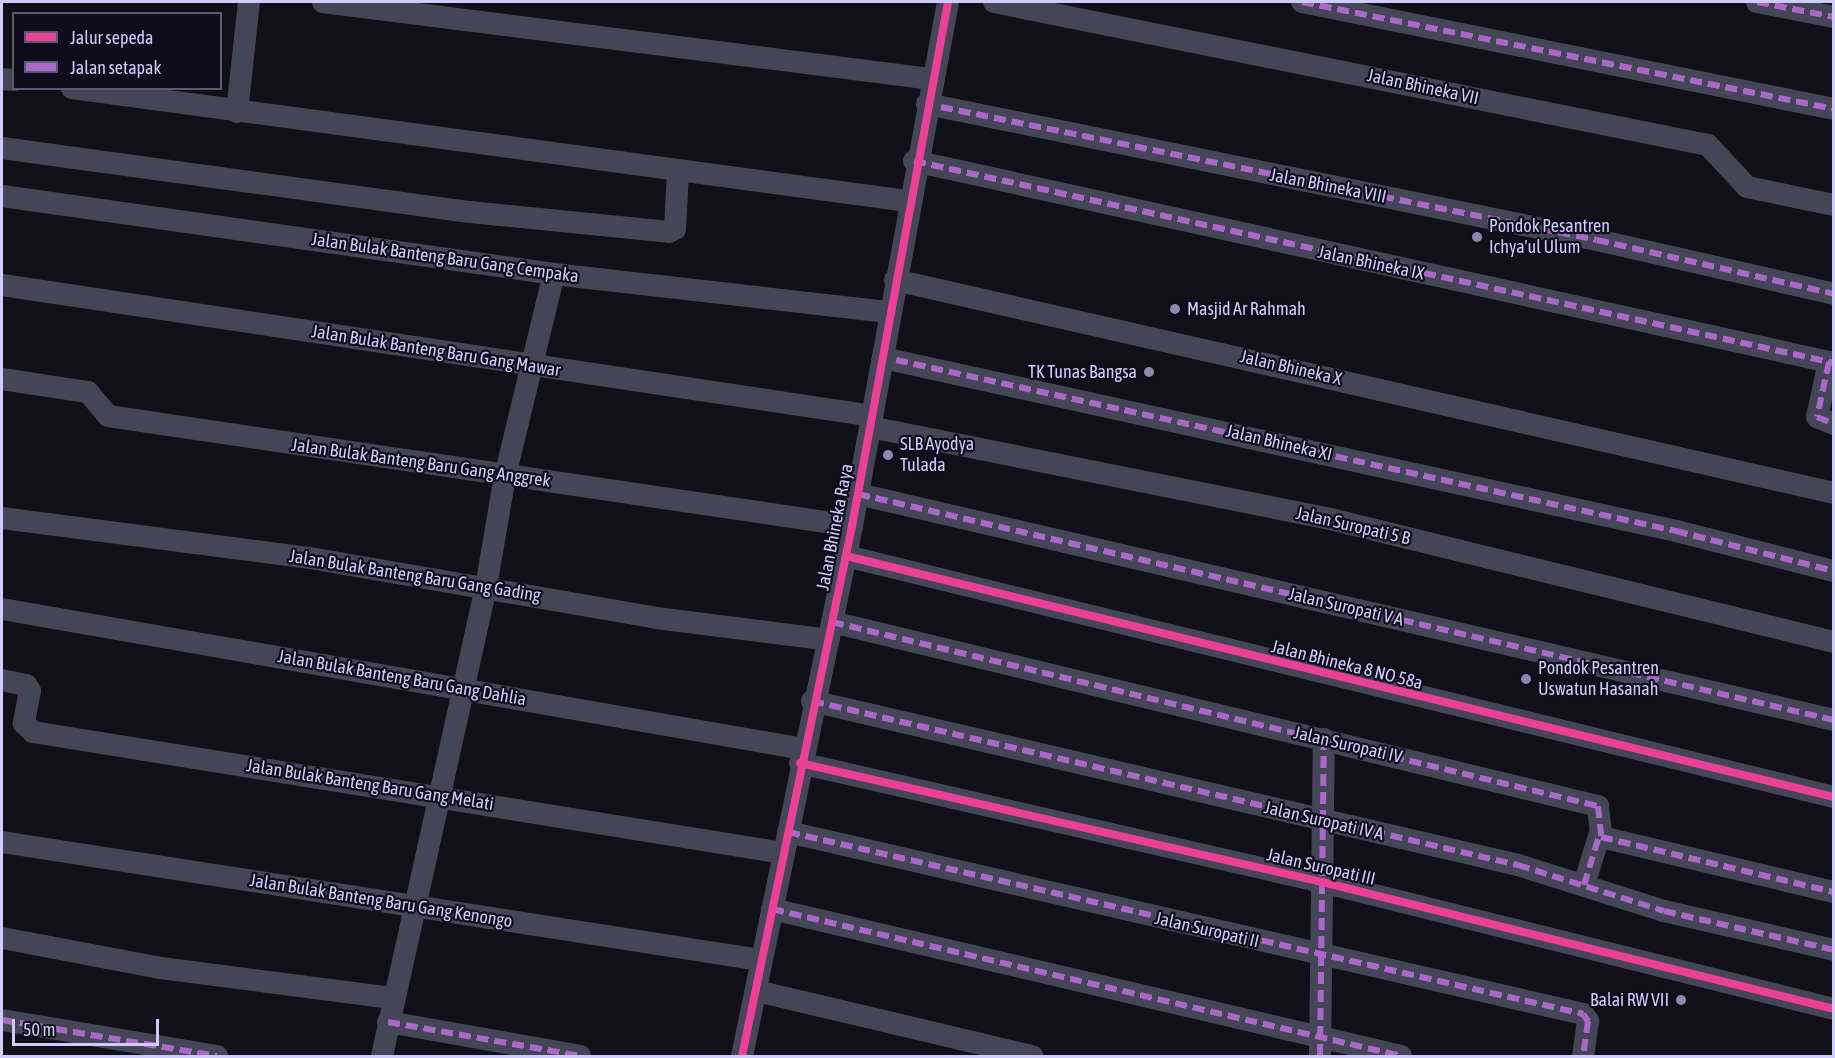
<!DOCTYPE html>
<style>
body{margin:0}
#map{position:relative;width:1835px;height:1058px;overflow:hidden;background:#111018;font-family:"Asap Condensed",sans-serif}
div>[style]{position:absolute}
.minor>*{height:22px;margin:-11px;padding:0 11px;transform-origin:11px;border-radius:11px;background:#454558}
.quiet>*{height:6px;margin-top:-3px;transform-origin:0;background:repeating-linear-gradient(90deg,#ac68c9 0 12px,transparent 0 18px)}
.cycleway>*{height:8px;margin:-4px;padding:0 4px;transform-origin:4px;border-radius:4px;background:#ea4096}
.dots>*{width:16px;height:16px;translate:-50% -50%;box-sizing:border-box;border:3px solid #0f0d1b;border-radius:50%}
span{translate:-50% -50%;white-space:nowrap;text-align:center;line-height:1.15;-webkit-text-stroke:4.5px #0f0d1b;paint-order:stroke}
.street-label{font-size:18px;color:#cfcbfb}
.poi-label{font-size:18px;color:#cfcbfb}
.left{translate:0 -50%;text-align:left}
.right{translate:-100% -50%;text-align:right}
.frame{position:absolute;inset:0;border:3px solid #cfcbfb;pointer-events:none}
.legend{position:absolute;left:12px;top:12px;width:210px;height:78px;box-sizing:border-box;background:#0f0d1b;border:2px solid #5c5975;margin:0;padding:8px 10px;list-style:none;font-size:18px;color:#cfcbfb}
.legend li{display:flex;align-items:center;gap:12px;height:30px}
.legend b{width:30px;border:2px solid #5c5975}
.scale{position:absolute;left:12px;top:1019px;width:147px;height:27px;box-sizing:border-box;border:3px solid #cfcbfb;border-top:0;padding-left:8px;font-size:18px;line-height:21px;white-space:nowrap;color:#cfcbfb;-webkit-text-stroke:4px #0f0d1b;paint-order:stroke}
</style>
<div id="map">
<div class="minor">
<i style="left:323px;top:2px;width:614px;rotate:7.21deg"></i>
<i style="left:994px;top:2px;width:728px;rotate:11.33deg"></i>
<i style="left:1708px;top:145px;width:57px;rotate:47.1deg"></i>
<i style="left:1747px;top:187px;width:89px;rotate:11.7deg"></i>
<i style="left:1302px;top:2px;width:543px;rotate:11.37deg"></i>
<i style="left:1757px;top:2px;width:78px;rotate:11deg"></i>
<i style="left:2px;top:79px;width:12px;rotate:5deg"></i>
<i style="left:72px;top:88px;width:844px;rotate:7.7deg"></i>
<i style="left:927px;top:104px;width:684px;rotate:11.47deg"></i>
<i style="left:1597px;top:240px;width:243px;rotate:12.8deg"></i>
<i style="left:237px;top:112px;width:111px;rotate:-83.8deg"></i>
<i style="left:2px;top:148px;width:472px;rotate:7.8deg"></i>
<i style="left:470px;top:212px;width:200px;rotate:5.7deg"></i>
<i style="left:669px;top:232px;width:7px;rotate:-27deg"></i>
<i style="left:675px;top:229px;width:58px;rotate:-87deg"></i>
<i style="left:914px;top:161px;width:942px;rotate:12.38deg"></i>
<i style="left:2px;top:196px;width:557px;rotate:8.04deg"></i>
<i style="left:554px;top:274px;width:338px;rotate:6.5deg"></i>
<i style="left:895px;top:280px;width:963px;rotate:12.78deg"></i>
<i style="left:2px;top:285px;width:880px;rotate:8.56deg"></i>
<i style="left:883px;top:358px;width:812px;rotate:12.31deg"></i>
<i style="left:1676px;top:531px;width:163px;rotate:14.2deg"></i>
<i style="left:1829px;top:362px;width:56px;rotate:102.3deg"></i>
<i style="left:1817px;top:417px;width:18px;rotate:22deg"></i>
<i style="left:2px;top:379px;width:87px;rotate:8.6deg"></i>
<i style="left:88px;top:392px;width:31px;rotate:50deg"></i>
<i style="left:108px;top:416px;width:752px;rotate:8.41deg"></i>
<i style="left:870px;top:427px;width:469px;rotate:11.3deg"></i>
<i style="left:1330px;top:519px;width:519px;rotate:13.71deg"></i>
<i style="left:858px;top:494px;width:1002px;rotate:13.04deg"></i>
<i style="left:2px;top:518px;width:311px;rotate:7.4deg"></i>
<i style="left:310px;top:558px;width:351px;rotate:9.8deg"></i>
<i style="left:656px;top:618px;width:174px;rotate:7.2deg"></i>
<i style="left:846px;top:556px;width:1017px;rotate:13.71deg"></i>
<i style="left:2px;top:609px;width:813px;rotate:9.91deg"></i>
<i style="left:832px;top:622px;width:788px;rotate:13.51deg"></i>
<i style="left:1598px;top:806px;width:31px;rotate:84deg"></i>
<i style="left:1601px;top:837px;width:239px;rotate:13.3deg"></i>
<i style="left:2px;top:680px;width:25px;rotate:12deg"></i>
<i style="left:26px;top:685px;width:7px;rotate:56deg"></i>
<i style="left:30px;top:691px;width:33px;rotate:101deg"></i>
<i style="left:24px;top:723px;width:13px;rotate:45deg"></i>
<i style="left:33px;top:732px;width:760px;rotate:9.16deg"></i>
<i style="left:812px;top:701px;width:725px;rotate:13.08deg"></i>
<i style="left:1518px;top:865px;width:153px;rotate:17.5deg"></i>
<i style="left:1664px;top:911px;width:174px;rotate:12.9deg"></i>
<i style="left:800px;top:763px;width:535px;rotate:12.84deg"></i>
<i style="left:1322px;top:882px;width:528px;rotate:13.93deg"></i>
<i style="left:788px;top:832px;width:816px;rotate:12.89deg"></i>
<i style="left:1583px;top:1014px;width:9px;rotate:54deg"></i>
<i style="left:1588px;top:1021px;width:35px;rotate:98deg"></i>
<i style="left:2px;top:842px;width:768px;rotate:8.84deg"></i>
<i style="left:1584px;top:885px;width:51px;rotate:-73deg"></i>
<i style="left:772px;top:909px;width:646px;rotate:13.15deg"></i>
<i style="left:2px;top:938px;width:162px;rotate:10.7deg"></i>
<i style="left:161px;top:968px;width:233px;rotate:7.4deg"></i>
<i style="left:757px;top:991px;width:283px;rotate:13.3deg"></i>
<i style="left:2px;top:1020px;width:218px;rotate:9.5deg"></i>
<i style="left:388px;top:1022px;width:195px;rotate:10deg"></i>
<i style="left:382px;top:1056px;width:480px;rotate:-77.5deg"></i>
<i style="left:486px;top:587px;width:113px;rotate:-80.3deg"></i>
<i style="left:505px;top:476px;width:208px;rotate:-76.4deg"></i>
<i style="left:742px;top:1056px;width:541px;rotate:-78.27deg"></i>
<i style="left:852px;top:526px;width:533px;rotate:-79.62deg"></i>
<i style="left:1320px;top:1056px;width:317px;rotate:-89.3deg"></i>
</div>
<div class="quiet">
<i style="left:1302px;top:2px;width:543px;rotate:11.37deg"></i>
<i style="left:1757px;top:2px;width:78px;rotate:11deg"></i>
<i style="left:941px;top:107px;width:669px;rotate:11.46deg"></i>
<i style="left:1597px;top:240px;width:243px;rotate:12.8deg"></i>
<i style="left:914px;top:161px;width:942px;rotate:12.38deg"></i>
<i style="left:896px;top:360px;width:799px;rotate:12.37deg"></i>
<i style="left:1676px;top:531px;width:163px;rotate:14.2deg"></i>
<i style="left:1829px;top:362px;width:56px;rotate:102.3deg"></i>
<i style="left:1817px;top:417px;width:18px;rotate:22deg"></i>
<i style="left:858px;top:494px;width:1002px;rotate:13.04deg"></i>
<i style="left:832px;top:622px;width:788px;rotate:13.51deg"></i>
<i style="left:1598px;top:806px;width:31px;rotate:84deg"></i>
<i style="left:1601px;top:837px;width:239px;rotate:13.3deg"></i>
<i style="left:812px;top:701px;width:725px;rotate:13.08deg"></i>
<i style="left:1518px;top:865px;width:153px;rotate:17.5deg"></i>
<i style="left:1664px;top:911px;width:174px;rotate:12.9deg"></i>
<i style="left:788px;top:832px;width:816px;rotate:12.89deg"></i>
<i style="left:1583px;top:1014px;width:9px;rotate:54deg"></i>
<i style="left:1588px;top:1021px;width:35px;rotate:98deg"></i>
<i style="left:1584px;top:885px;width:51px;rotate:-73deg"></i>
<i style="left:772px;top:909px;width:646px;rotate:13.15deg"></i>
<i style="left:2px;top:1020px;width:218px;rotate:9.5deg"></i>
<i style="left:388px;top:1022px;width:195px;rotate:10deg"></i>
<i style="left:1320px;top:1056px;width:317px;rotate:-89.3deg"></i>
</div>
<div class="cycleway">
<i style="left:846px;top:556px;width:1017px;rotate:13.71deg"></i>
<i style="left:800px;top:763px;width:535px;rotate:12.84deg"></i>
<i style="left:1322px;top:882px;width:528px;rotate:13.93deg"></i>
<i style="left:742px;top:1056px;width:541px;rotate:-78.27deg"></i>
<i style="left:852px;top:526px;width:533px;rotate:-79.62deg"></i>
</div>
<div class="dots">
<i style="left:1477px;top:237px;background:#8c8aac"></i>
<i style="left:1175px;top:309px;background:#8c8aac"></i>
<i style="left:1149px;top:372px;background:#8c8aac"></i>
<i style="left:888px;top:455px;background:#8c8aac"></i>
<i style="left:1526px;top:679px;background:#8c8aac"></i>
<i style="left:1681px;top:1000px;background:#8c8aac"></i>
</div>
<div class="street-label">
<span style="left:1423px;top:87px;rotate:12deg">Jalan Bhineka VII</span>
<span style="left:1328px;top:186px;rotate:11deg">Jalan Bhineka VIII</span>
<span style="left:445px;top:258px;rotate:8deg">Jalan Bulak Banteng Baru Gang Cempaka</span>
<span style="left:1371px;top:263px;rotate:12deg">Jalan Bhineka IX</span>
<span style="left:436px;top:351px;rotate:9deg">Jalan Bulak Banteng Baru Gang Mawar</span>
<span style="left:1291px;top:368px;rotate:13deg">Jalan Bhineka X</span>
<span style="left:1279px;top:443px;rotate:13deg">Jalan Bhineka XI</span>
<span style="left:421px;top:463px;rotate:8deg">Jalan Bulak Banteng Baru Gang Anggrek</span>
<span style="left:1353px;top:526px;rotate:13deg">Jalan Suropati 5 B</span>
<span style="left:835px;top:527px;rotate:-79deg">Jalan Bhineka Raya</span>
<span style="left:415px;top:576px;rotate:9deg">Jalan Bulak Banteng Baru Gang Gading</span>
<span style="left:1346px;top:607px;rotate:13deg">Jalan Suropati V A</span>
<span style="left:1347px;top:665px;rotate:14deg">Jalan Bhineka 8 NO 58a</span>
<span style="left:402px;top:678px;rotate:10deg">Jalan Bulak Banteng Baru Gang Dahlia</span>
<span style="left:1348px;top:745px;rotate:13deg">Jalan Suropati IV</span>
<span style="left:370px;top:785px;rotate:9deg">Jalan Bulak Banteng Baru Gang Melati</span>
<span style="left:1324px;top:821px;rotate:13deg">Jalan Suropati IV A</span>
<span style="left:1321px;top:867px;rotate:13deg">Jalan Suropati III</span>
<span style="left:381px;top:901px;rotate:9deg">Jalan Bulak Banteng Baru Gang Kenongo</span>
<span style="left:1207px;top:930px;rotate:13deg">Jalan Suropati II</span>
</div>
<div class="poi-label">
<span class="left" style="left:1489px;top:237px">Pondok Pesantren<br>Ichya'ul Ulum</span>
<span class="left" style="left:1187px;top:309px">Masjid Ar Rahmah</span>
<span class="right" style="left:1137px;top:372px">TK Tunas Bangsa</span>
<span class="left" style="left:900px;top:455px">SLB Ayodya<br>Tulada</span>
<span class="left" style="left:1538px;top:679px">Pondok Pesantren<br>Uswatun Hasanah</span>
<span class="right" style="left:1669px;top:1000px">Balai RW VII</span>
</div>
<div class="frame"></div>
<ul class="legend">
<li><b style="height:8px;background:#ea4096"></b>Jalur sepeda</li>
<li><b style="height:8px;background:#ac68c9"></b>Jalan setapak</li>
</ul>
<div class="scale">50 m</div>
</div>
